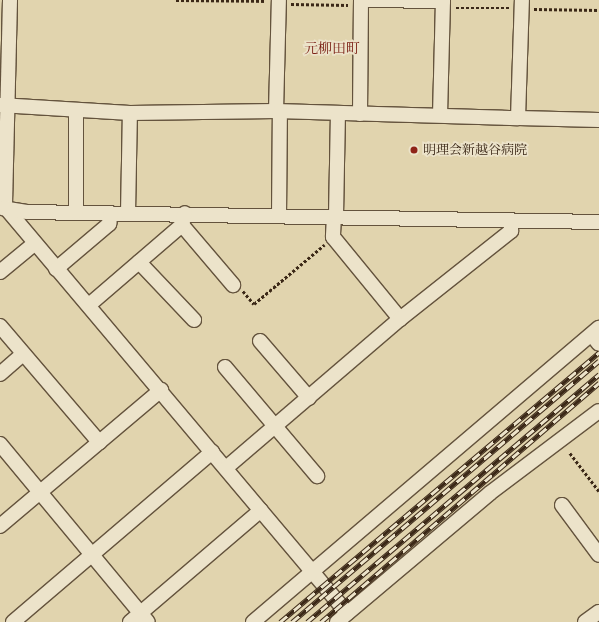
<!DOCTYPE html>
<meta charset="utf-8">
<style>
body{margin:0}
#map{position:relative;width:599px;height:622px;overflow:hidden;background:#e1d4ae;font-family:"Gentium Book Plus","Noto Serif JP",serif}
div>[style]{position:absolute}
.path>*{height:2.5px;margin-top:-1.25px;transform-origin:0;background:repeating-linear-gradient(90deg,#3b2817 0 3px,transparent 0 5px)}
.roads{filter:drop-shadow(1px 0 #64533d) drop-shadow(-1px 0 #64533d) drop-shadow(0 1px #64533d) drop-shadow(0 -1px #64533d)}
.minor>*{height:14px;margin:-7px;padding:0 7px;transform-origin:7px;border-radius:7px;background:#ece3ca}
.rail>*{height:4.5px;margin-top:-2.25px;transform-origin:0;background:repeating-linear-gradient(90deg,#ece3ca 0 9px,#3b2817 0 18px);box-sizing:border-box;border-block:1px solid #3b2817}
.dots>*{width:11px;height:11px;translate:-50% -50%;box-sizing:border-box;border:2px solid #ece3ca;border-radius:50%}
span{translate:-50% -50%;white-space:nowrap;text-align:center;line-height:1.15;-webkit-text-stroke:3.5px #ece3ca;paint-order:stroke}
.poi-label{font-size:13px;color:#3b2817}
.left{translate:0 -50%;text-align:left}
.neighbourhood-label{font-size:14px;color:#7a1f14}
</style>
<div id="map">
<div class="path">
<i style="left:176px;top:0;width:90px;rotate:0.6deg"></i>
<i style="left:291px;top:4px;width:57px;rotate:1deg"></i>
<i style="left:456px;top:8px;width:53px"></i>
<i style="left:534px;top:9px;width:65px;rotate:0.9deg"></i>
<i style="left:243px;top:291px;width:17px;rotate:50deg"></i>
<i style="left:254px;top:304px;width:92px;rotate:-40.1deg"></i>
<i style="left:570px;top:453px;width:48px;rotate:52.7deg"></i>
</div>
<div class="roads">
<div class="minor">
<i style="left:10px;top:0;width:207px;rotate:91.4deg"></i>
<i style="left:5px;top:207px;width:531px;rotate:49.89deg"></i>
<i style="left:368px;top:0;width:75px;rotate:0.8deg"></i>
<i style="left:0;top:105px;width:130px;rotate:3.5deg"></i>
<i style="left:130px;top:113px;width:146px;rotate:-0.8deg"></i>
<i style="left:276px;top:111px;width:242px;rotate:1.7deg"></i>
<i style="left:518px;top:118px;width:118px;rotate:-88.1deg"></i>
<i style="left:276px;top:111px;width:111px;rotate:-88.5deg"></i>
<i style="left:360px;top:114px;width:114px;rotate:-89.5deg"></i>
<i style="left:440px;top:115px;width:115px;rotate:-88.5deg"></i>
<i style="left:518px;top:118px;width:81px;rotate:1.4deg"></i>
<i style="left:2px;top:208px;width:25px;rotate:9deg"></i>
<i style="left:27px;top:212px;width:572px;rotate:1deg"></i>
<i style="left:76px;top:212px;width:102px;rotate:-90deg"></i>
<i style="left:128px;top:213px;width:100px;rotate:-88.9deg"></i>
<i style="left:279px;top:216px;width:105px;rotate:-89.5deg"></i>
<i style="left:334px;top:216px;width:21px;rotate:93deg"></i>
<i style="left:333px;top:237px;width:106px;rotate:50.7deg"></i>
<i style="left:336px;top:216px;width:103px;rotate:-88.9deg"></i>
<i style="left:182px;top:225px;width:79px;rotate:49.6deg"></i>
<i style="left:139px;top:262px;width:80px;rotate:46.5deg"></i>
<i style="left:56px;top:269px;width:70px;rotate:-40.3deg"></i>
<i style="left:109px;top:224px;width:11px;rotate:-80deg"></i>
<i style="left:0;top:272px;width:44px;rotate:-39.5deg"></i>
<i style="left:89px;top:305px;width:123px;rotate:-40.7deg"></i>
<i style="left:182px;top:225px;width:12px;rotate:-76deg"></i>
<i style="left:0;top:326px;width:153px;rotate:49.5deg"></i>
<i style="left:592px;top:335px;width:11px;rotate:52deg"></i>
<i style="left:260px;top:341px;width:75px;rotate:49.3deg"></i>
<i style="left:225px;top:367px;width:143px;rotate:49.8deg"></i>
<i style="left:0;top:374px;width:30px;rotate:-41deg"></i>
<i style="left:0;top:444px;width:231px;rotate:50.3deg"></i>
<i style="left:226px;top:468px;width:229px;rotate:-40.6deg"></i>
<i style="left:400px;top:319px;width:142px;rotate:-38.4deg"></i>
<i style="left:511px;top:231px;width:11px;rotate:-90deg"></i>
<i style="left:562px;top:505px;width:62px;rotate:53.5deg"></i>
<i style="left:0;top:526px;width:211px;rotate:-40.2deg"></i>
<i style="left:13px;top:622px;width:262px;rotate:-40.5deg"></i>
<i style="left:130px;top:622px;width:172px;rotate:-40.5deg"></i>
<i style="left:253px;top:622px;width:454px;rotate:-40.4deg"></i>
<i style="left:337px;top:622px;width:200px;rotate:-40.1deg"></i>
<i style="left:490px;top:493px;width:136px;rotate:-37deg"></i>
<i style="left:585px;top:622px;width:17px;rotate:-36deg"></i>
</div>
</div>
<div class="rail">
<i style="left:280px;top:622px;width:418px;rotate:-40.2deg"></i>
<i style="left:292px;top:622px;width:403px;rotate:-40.4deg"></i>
<i style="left:307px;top:622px;width:383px;rotate:-40.3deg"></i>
<i style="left:321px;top:622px;width:367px;rotate:-40.7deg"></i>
</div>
<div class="dots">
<i style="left:414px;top:150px;background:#8f2418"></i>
</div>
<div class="poi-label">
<span class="left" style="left:423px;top:150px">明理会新越谷病院</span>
</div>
<div class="neighbourhood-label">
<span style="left:332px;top:48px">元柳田町</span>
</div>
</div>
